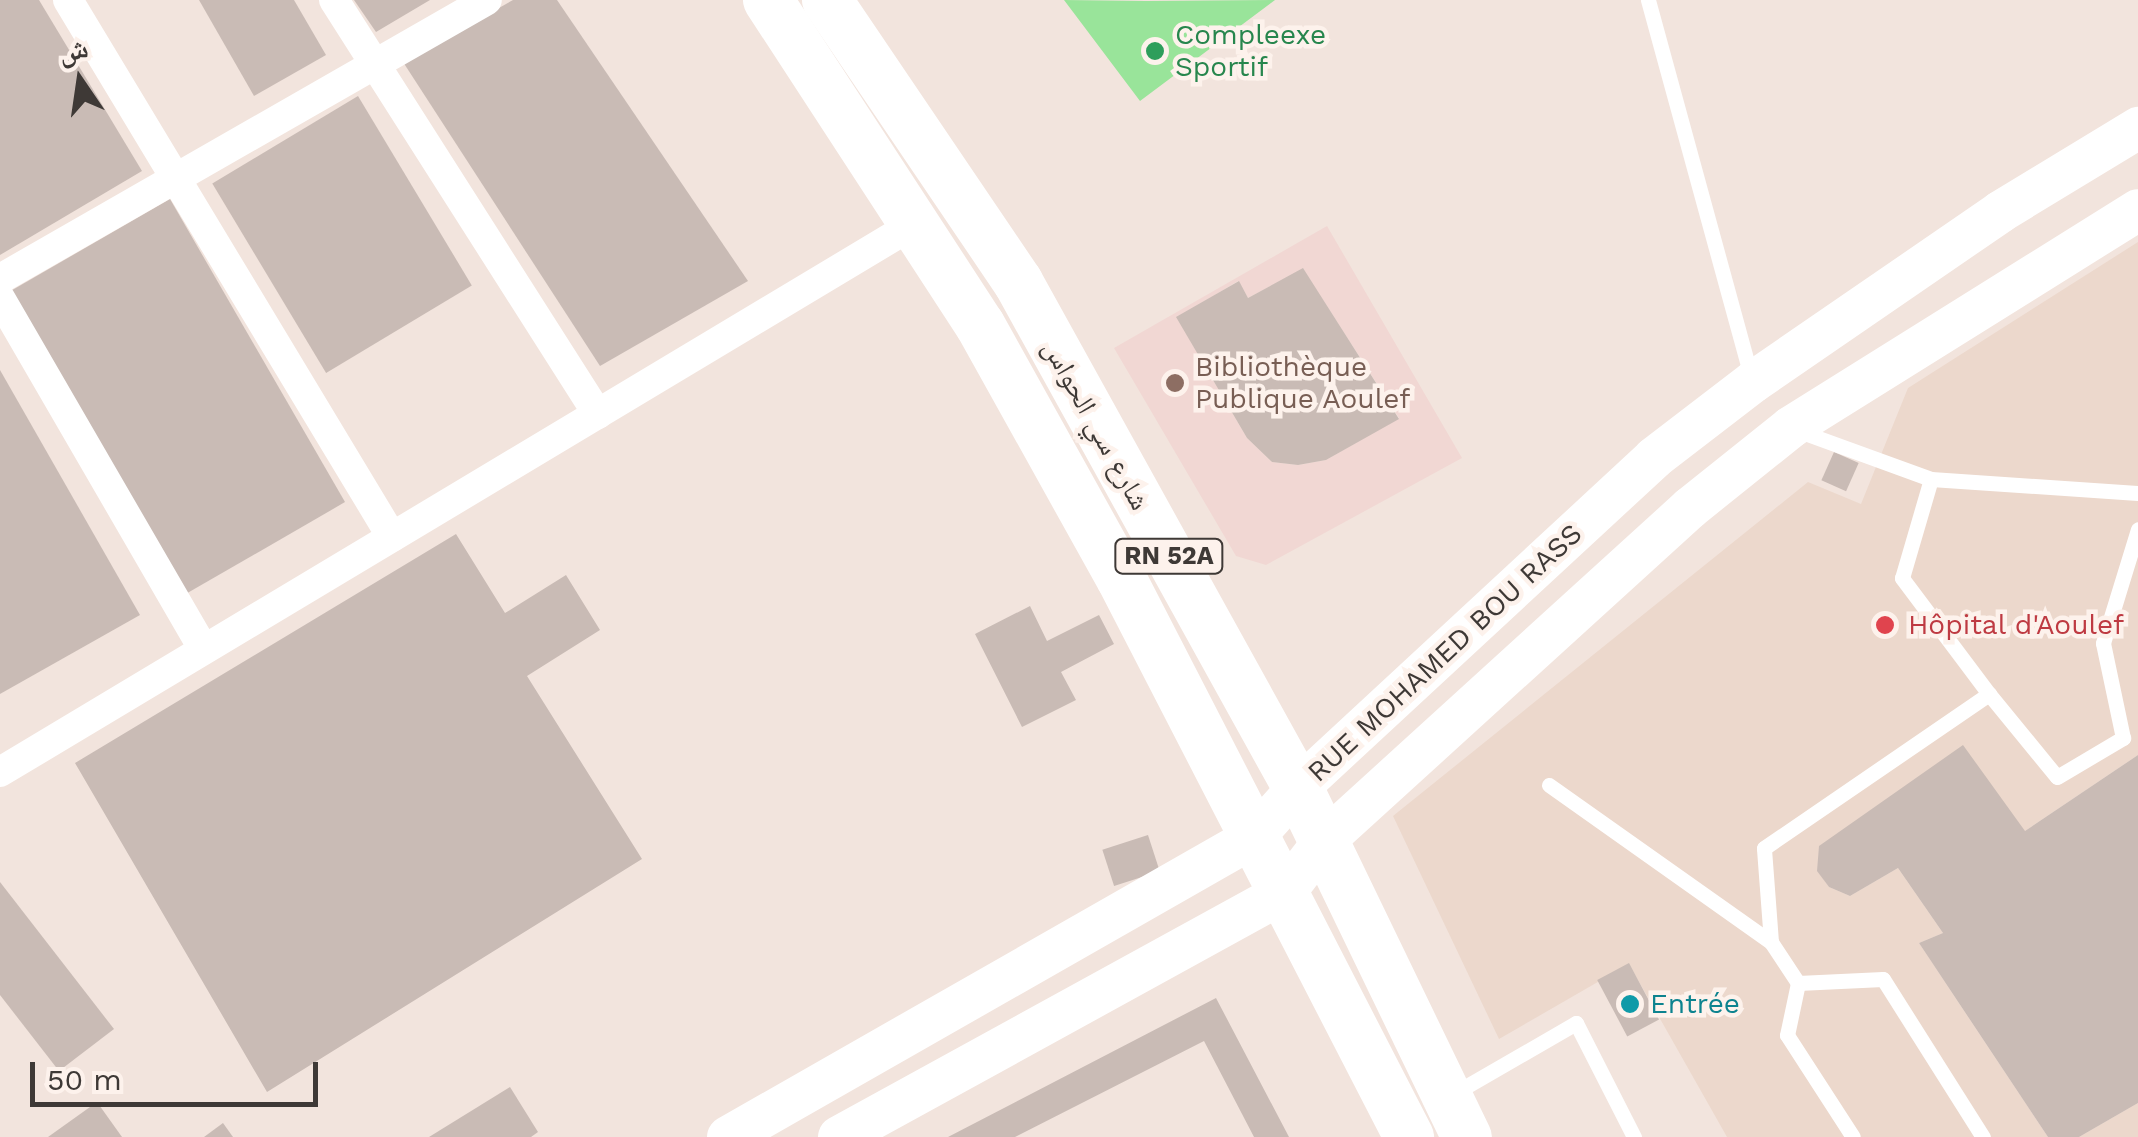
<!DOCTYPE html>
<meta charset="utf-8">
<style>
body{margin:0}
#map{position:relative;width:2138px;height:1137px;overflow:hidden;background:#f2e4dd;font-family:"Work Sans","Noto Naskh Arabic",sans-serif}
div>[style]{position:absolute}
.commercial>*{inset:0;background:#f1d7d3}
.built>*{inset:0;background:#ecd8cc}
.green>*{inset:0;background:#99e49a}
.building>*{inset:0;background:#c9bbb5;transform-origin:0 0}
.lane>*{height:15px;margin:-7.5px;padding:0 7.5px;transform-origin:7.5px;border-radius:7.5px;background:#fff}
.street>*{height:30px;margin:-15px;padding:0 15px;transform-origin:15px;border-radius:15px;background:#fff}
.secondary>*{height:42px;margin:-21px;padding:0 21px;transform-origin:21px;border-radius:21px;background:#fff}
.primary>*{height:50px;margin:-25px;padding:0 25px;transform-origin:25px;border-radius:25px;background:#fff}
.dots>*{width:28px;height:28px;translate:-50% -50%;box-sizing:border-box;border:5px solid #fdf2ec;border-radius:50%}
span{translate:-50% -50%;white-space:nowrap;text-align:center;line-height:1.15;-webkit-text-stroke:9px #fdf2ec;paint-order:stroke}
.shield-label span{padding:2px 8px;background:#fdf2ec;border:2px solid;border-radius:8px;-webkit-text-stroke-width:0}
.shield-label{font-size:25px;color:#3e3936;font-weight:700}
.leisure-label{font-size:28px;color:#27864d}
.left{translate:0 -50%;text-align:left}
.education-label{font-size:28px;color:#785e54}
.street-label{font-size:28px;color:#3e3936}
.health-label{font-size:28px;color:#be3a42}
.culture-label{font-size:28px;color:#0d838f}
.north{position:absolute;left:30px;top:30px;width:100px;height:100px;-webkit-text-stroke:8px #fdf2ec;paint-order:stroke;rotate:347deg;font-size:28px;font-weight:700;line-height:40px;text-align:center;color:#3e3936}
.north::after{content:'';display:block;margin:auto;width:35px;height:45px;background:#3e3936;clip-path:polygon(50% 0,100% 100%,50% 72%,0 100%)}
.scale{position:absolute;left:30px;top:1062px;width:288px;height:45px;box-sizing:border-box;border:5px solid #3e3936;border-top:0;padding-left:12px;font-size:30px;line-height:35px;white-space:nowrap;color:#3e3936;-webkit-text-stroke:8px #fdf2ec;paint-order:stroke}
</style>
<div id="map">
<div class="commercial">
<i style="clip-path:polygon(evenodd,1327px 226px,1462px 458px,1266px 565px,1236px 556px,1114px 348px,1327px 226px,1303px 269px,1399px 418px,1326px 460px,1298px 465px,1272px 462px,1247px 438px,1177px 318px,1238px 281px,1248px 298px,1303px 269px)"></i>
</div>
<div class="built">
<i style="clip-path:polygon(2138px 242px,2138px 755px,2025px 831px,1818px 871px,1829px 887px,1850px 896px,1898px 868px,1943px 933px,1919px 943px,2048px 1137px,1727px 1137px,1629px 964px,1499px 1039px,1393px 816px,1808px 482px,1861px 504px,1908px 388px)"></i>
<i style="clip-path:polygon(2138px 1103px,2138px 1137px,2079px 1137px)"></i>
</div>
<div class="green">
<i style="clip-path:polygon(1064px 0,1146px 1px,1275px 0,1140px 101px)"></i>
</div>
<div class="building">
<i style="clip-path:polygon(0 0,39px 0,142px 171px,0 255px)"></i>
<i style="clip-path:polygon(199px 0,294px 0,326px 55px,254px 96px)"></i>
<i style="clip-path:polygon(354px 0,430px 0,376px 32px)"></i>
<i style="clip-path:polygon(513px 0,557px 0,748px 281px,600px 366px,403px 62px)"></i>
<i style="left:358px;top:96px;width:221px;height:170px;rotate:59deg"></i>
<i style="left:170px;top:199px;width:350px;height:183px;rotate:60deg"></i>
<i style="clip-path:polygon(1303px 268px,1399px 419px,1326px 460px,1298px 465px,1272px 462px,1247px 438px,1176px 317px,1239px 281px,1248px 298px)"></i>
<i style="clip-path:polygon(0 370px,140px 615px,0 694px)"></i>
<i style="left:1834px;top:452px;width:27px;height:31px;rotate:24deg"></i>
<i style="clip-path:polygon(456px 534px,505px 613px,566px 575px,600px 630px,527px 676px,642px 859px,267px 1092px,75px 763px)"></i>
<i style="clip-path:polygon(1030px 606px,1047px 641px,1099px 615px,1114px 644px,1061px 672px,1076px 700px,1022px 727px,975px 634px)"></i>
<i style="clip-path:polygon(1963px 745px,2025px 831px,2138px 755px,2138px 1103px,2079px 1137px,2048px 1137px,1919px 943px,1943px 933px,1898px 868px,1850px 896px,1829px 887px,1817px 871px,1819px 846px)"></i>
<i style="left:1148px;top:835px;width:38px;height:48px;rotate:72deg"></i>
<i style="clip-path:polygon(0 882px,114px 1029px,59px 1071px,0 995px)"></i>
<i style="left:1629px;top:963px;width:64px;height:36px;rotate:62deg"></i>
<i style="clip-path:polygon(1216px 998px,1289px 1137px,1254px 1137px,1204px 1041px,1015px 1137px,948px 1137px)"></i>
<i style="clip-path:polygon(510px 1087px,538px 1132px,531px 1137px,429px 1137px)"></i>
<i style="clip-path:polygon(97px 1102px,122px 1137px,48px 1137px)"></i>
<i style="clip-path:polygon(223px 1123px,233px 1137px,204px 1137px)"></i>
</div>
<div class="lane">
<i style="left:1648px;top:0;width:391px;rotate:74.7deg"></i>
<i style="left:1799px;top:431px;width:140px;rotate:20deg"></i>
<i style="left:1931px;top:479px;width:207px;rotate:3.9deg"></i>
<i style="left:1989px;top:694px;width:107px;rotate:50.7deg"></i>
<i style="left:2057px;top:777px;width:77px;rotate:-30.6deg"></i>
<i style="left:2123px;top:738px;width:97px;rotate:-101.9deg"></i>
<i style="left:2103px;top:643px;width:119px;rotate:-72.9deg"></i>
<i style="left:1549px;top:785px;width:272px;rotate:35.3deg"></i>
<i style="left:1771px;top:942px;width:49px;rotate:56.6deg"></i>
<i style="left:1798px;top:983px;width:53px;rotate:101.9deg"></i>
<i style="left:1787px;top:1035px;width:121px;rotate:57.1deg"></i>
<i style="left:1771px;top:942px;width:94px;rotate:-94.3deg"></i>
<i style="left:1764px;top:848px;width:273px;rotate:-34.4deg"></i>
<i style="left:1989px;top:694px;width:145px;rotate:-126.9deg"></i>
<i style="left:1902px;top:578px;width:103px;rotate:-73.7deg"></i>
<i style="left:1798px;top:983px;width:85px;rotate:-2.7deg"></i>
<i style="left:1883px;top:979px;width:187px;rotate:57.7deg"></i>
<i style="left:1453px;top:1094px;width:142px;rotate:-30deg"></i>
<i style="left:1576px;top:1023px;width:128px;rotate:63deg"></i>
</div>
<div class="street">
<i style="left:68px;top:0;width:627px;rotate:58.9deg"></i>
<i style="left:334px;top:0;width:491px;rotate:57.5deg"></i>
<i style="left:0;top:279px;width:561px;rotate:-29.81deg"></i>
<i style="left:0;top:298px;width:405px;rotate:59.9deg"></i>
<i style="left:0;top:772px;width:1068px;rotate:-30.94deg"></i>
</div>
<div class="secondary">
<i style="left:728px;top:1137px;width:606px;rotate:-29.7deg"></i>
<i style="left:1254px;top:837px;width:66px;rotate:-48.1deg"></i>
<i style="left:1298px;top:788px;width:485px;rotate:-42.8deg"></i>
<i style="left:1654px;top:458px;width:125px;rotate:-37.5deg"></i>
<i style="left:1753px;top:382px;width:300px;rotate:-34.5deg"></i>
<i style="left:2000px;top:212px;width:162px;rotate:-31.3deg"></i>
<i style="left:839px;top:1137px;width:509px;rotate:-28.78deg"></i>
<i style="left:1285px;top:892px;width:64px;rotate:-52.6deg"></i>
<i style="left:1324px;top:841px;width:495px;rotate:-42.3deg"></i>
<i style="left:1690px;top:508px;width:129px;rotate:-38.7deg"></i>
<i style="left:1791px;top:427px;width:409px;rotate:-32deg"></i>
</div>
<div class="primary">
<i style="left:768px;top:0;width:388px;rotate:56.9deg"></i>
<i style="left:980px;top:325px;width:290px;rotate:60.9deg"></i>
<i style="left:1121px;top:578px;width:629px;rotate:62.74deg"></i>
<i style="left:827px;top:0;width:341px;rotate:55.9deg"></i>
<i style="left:1018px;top:282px;width:578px;rotate:61.04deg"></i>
<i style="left:1298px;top:788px;width:388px;rotate:64.2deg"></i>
</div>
<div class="dots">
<i style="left:1155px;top:51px;background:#2e9e5b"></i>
<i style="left:1175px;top:383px;background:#8d6e63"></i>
<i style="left:1885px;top:625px;background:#e0444e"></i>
<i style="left:1630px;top:1004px;background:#0f9aa8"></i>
</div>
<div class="shield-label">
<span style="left:1169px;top:556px">RN 52A</span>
</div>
<div class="leisure-label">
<span class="left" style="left:1175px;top:51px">Compleexe<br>Sportif</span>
</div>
<div class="education-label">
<span class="left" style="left:1195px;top:383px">Bibliothèque<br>Publique Aoulef</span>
</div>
<div class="street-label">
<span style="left:1096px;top:425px;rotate:61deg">شارع سي الحواس</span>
<span style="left:1445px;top:653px;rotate:-43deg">RUE MOHAMED BOU RASS</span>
</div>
<div class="health-label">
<span class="left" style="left:1908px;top:625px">Hôpital d'Aoulef</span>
</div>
<div class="culture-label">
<span class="left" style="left:1650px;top:1004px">Entrée</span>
</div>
<div class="north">ش</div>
<div class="scale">50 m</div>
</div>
